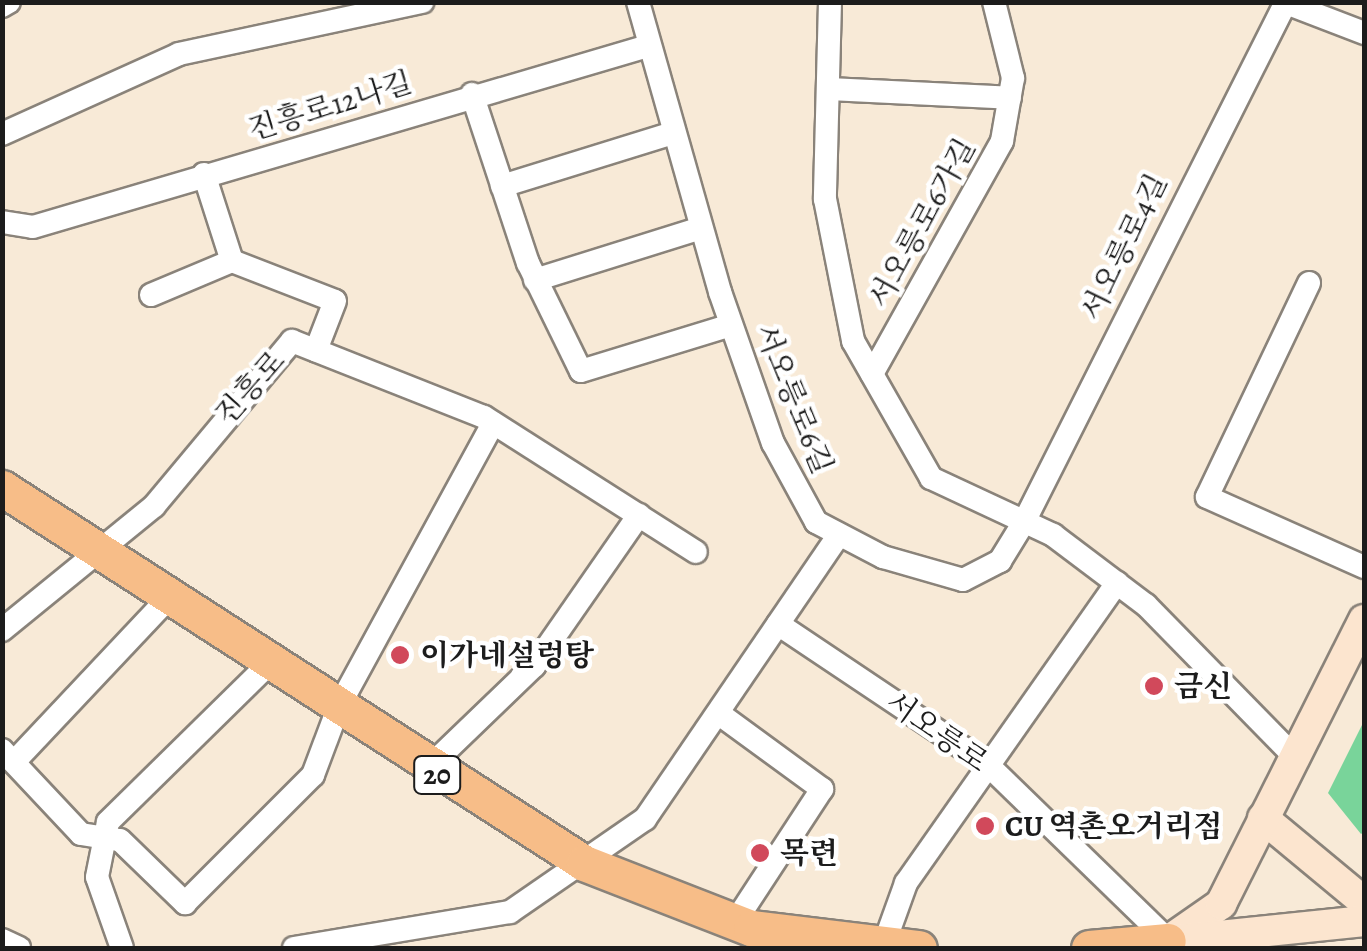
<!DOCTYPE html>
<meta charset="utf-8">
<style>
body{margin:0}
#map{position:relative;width:1367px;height:951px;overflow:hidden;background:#f8ead7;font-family:Alegreya,"Noto Serif KR",serif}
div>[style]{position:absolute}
.green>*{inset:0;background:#79d49a}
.roads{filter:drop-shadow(2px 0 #8a837a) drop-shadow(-2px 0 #8a837a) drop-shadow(0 2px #8a837a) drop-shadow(0 -2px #8a837a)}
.street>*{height:22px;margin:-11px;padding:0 11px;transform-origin:11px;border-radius:11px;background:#fff}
.secondary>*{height:30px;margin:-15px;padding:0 15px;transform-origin:15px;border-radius:15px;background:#fce5cf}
.primary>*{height:35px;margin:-17.5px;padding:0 17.5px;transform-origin:17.5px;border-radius:17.5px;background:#f7bd88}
.dots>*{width:28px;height:28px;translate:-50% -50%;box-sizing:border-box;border:5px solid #fff;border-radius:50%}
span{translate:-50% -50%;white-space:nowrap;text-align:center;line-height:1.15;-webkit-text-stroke:9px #fff;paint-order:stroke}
.shield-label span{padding:2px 8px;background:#fff;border:2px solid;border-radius:8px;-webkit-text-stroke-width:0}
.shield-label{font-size:28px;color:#1c1c1c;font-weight:700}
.street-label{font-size:30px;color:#1c1c1c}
.poi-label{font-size:30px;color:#1c1c1c;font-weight:700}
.left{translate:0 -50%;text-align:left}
.frame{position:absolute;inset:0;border:5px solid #1c1c1c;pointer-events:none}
</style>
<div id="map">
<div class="green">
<i style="clip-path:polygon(1364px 721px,1364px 832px,1361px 834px,1328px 793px)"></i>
</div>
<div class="roads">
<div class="street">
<i style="left:638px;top:2px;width:301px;rotate:74.2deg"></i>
<i style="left:720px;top:292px;width:160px;rotate:70.7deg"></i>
<i style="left:773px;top:443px;width:90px;rotate:61.4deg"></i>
<i style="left:816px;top:522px;width:76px;rotate:27.6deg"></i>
<i style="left:883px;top:557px;width:83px;rotate:16deg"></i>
<i style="left:963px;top:580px;width:42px;rotate:-27.2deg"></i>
<i style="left:1000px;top:561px;width:46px;rotate:-58.4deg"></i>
<i style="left:1024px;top:522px;width:582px;rotate:-63.26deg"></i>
<i style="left:830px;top:2px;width:197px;rotate:91.5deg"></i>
<i style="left:825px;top:199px;width:145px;rotate:78.8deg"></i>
<i style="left:853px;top:341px;width:158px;rotate:60.3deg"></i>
<i style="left:931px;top:478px;width:135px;rotate:25deg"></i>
<i style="left:1053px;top:535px;width:116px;rotate:37deg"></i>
<i style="left:1146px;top:605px;width:211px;rotate:45.6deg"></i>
<i style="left:1286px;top:3px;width:84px;rotate:21deg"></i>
<i style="left:2px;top:6px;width:8px;rotate:-30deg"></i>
<i style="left:829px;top:89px;width:181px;rotate:2.8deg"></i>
<i style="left:472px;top:94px;width:178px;rotate:71.7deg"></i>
<i style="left:528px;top:263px;width:120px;rotate:63.9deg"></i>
<i style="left:581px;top:371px;width:157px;rotate:-17deg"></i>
<i style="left:2px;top:134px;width:194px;rotate:-24.3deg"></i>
<i style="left:179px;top:54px;width:249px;rotate:-12.1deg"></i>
<i style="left:204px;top:174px;width:91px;rotate:72.2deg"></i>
<i style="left:232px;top:261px;width:110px;rotate:21.2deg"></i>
<i style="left:335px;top:301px;width:53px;rotate:111.2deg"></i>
<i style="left:502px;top:186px;width:179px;rotate:-17.2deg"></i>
<i style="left:2px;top:222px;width:31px;rotate:9deg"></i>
<i style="left:33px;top:227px;width:641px;rotate:-16.4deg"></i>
<i style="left:535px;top:280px;width:174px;rotate:-17.4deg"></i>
<i style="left:1309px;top:283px;width:237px;rotate:115.5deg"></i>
<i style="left:1207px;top:497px;width:172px;rotate:24deg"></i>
<i style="left:151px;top:295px;width:88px;rotate:-22.8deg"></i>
<i style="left:872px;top:374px;width:267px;rotate:-60.8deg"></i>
<i style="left:1002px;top:141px;width:64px;rotate:-80.1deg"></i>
<i style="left:1013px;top:78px;width:78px;rotate:-104deg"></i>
<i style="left:778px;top:624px;width:250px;rotate:33.8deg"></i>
<i style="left:986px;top:763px;width:261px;rotate:44.2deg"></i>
<i style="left:2px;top:630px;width:196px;rotate:-39.2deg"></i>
<i style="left:154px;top:506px;width:215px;rotate:-50.1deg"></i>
<i style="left:292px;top:341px;width:206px;rotate:21.6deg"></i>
<i style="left:484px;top:417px;width:251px;rotate:32.5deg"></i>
<i style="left:718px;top:713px;width:129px;rotate:36.2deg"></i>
<i style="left:822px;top:789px;width:159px;rotate:123.2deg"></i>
<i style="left:2px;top:750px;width:115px;rotate:46.8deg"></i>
<i style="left:81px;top:834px;width:39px;rotate:9deg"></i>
<i style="left:120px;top:840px;width:91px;rotate:44.1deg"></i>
<i style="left:185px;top:903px;width:181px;rotate:-45deg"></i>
<i style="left:313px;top:775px;width:74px;rotate:-69.4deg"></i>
<i style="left:339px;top:706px;width:322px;rotate:-61.4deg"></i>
<i style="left:14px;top:762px;width:232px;rotate:-46.7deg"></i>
<i style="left:427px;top:769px;width:149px;rotate:-43.9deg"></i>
<i style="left:534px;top:666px;width:184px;rotate:-55.2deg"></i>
<i style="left:2px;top:940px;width:19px;rotate:25deg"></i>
<i style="left:883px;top:947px;width:68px;rotate:-70.2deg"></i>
<i style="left:906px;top:883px;width:367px;rotate:-54.9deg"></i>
<i style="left:122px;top:948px;width:75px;rotate:-109.4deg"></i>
<i style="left:97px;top:877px;width:56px;rotate:-78.7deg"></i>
<i style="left:108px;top:822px;width:231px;rotate:-44.5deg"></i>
<i style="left:294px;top:948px;width:219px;rotate:-9.5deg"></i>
<i style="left:510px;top:912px;width:164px;rotate:-34.6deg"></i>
<i style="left:645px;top:819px;width:344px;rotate:-55.7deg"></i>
</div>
<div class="secondary">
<i style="left:1263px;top:818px;width:131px;rotate:39.7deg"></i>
<i style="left:1168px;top:941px;width:65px;rotate:-34.9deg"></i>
<i style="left:1221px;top:904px;width:318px;rotate:-63.3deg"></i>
<i style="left:1171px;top:941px;width:194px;rotate:-5.9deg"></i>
</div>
<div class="primary">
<i style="left:2px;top:488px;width:692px;rotate:32.79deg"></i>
<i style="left:584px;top:863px;width:179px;rotate:21.3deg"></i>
<i style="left:751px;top:928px;width:169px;rotate:6.8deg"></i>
<i style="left:1089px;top:948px;width:79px;rotate:-5.1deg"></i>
</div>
</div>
<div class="dots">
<i style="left:400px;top:655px;background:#d1495b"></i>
<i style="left:1154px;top:686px;background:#d1495b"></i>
<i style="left:985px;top:826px;background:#d1495b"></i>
<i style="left:760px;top:853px;background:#d1495b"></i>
</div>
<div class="shield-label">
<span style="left:437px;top:775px">20</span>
</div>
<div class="street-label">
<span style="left:330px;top:106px;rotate:-17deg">진흥로12나길</span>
<span style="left:922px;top:223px;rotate:-61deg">서오릉로6가길</span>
<span style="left:1124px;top:247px;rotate:-64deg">서오릉로4길</span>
<span style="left:250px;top:388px;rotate:-48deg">진흥로</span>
<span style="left:794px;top:399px;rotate:68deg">서오릉로6길</span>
<span style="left:937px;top:732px;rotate:35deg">서오릉로</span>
</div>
<div class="poi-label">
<span class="left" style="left:420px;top:655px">이가네설렁탕</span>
<span class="left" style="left:1174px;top:686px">금신</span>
<span class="left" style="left:1005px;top:826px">CU 역촌오거리점</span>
<span class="left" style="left:780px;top:853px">목련</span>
</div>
<div class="frame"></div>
</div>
